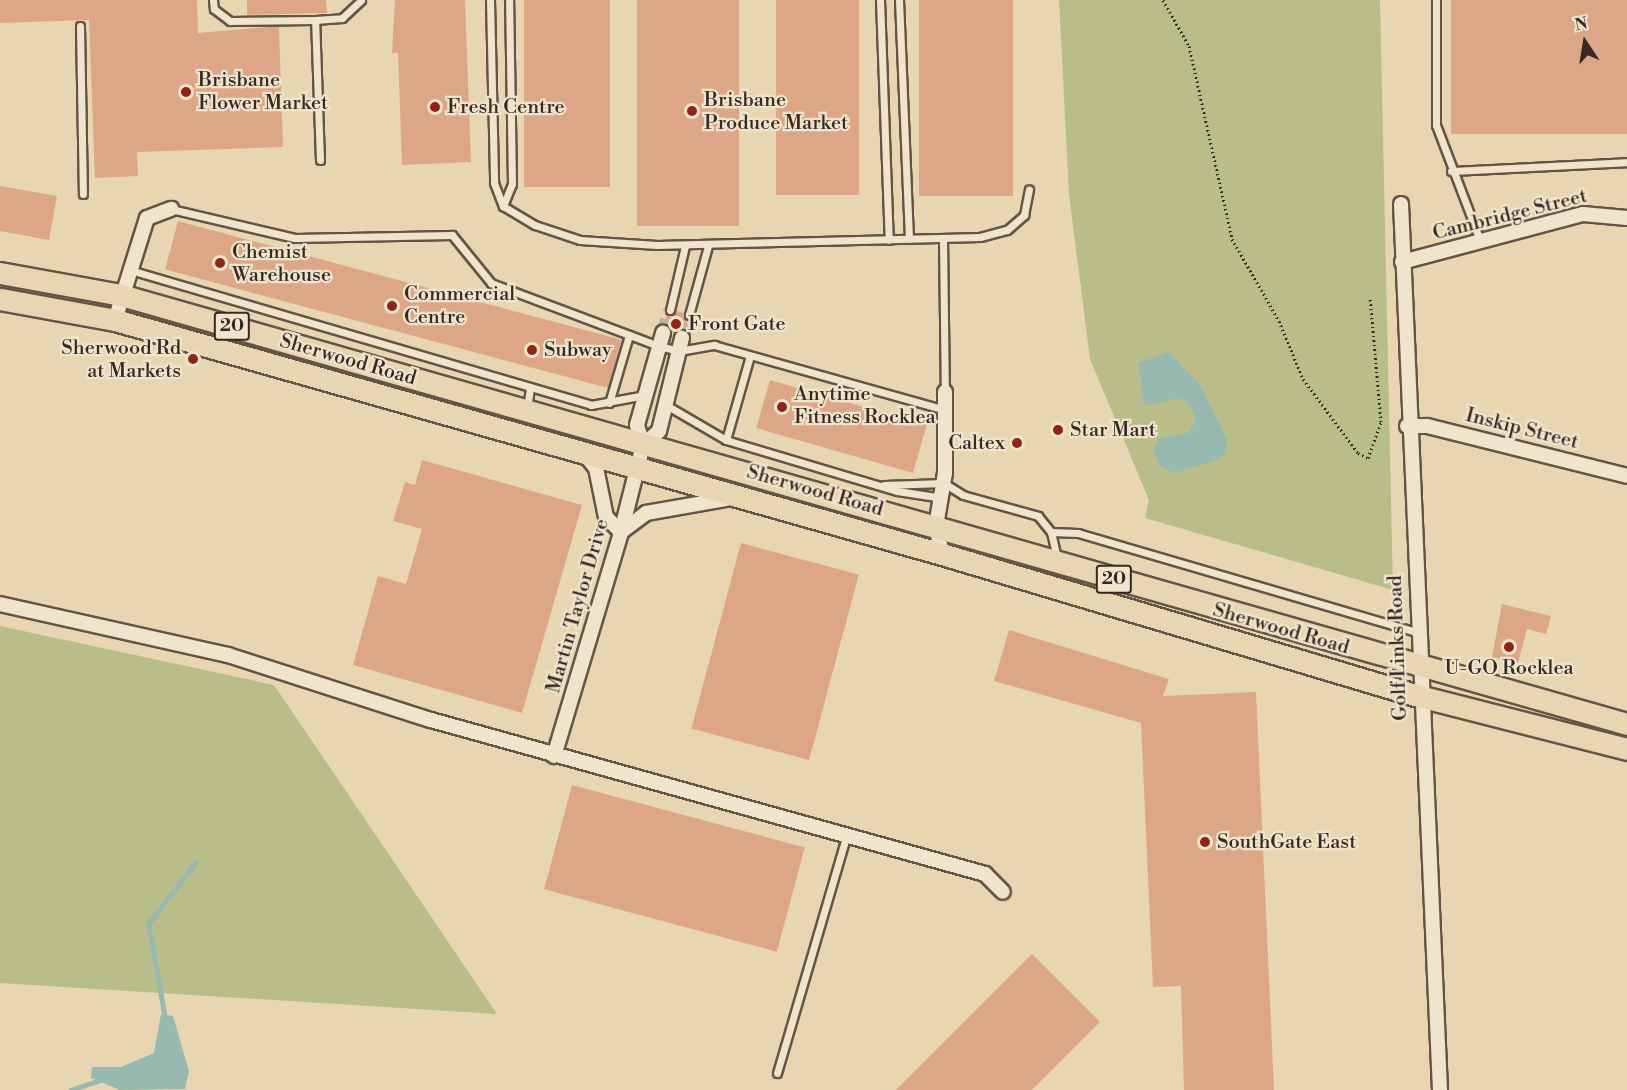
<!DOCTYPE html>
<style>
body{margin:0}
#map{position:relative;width:1627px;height:1090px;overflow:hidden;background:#e8d6b2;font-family:"Libre Bodoni",serif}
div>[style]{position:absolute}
.green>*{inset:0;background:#b8bd8a}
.water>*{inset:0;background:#97b9af}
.stream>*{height:4.5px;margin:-2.25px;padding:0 2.25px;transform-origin:2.25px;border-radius:2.25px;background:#97b9af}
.building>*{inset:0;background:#dda787;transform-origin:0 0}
.round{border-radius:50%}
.street-tunnel>*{height:14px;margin-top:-7px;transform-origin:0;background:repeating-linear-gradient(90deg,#c5b395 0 14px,transparent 0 21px)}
.path>*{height:3px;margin-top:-1.5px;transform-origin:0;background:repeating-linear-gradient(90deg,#372822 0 1.5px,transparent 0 4.5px)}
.roads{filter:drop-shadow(2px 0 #635446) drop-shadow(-2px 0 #635446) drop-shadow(0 2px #635446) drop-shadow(0 -2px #635446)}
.lane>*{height:7px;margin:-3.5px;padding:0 3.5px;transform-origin:3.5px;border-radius:3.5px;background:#f0e4cd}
.street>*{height:14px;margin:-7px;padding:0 7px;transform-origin:7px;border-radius:7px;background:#f0e4cd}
.primary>*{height:21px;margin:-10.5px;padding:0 10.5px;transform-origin:10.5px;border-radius:10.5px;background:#e8d6b2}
.dots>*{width:16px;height:16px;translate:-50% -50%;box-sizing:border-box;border:3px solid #f0e4cd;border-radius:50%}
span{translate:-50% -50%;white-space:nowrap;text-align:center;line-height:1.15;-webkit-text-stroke:4.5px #f0e4cd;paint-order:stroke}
.shield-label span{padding:2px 4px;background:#f0e4cd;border:2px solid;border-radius:4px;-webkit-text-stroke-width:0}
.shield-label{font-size:18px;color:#372822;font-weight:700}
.poi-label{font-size:20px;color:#372822}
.left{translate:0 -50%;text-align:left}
.right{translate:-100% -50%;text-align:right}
.street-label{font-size:20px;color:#372822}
.north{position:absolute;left:1555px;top:12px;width:60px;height:60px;-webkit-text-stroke:4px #f0e4cd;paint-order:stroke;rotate:348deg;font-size:16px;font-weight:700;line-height:24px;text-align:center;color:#372822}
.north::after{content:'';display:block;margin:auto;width:21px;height:27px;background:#372822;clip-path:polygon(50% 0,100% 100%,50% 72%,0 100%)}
</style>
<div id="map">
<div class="green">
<i style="clip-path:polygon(1059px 0,1380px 0,1393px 590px,1145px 518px,1149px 500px,1090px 359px,1069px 194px)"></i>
<i style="clip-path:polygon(0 626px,274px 685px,497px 1014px,0 983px)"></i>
</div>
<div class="water">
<i style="clip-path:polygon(1169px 352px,1200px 385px,1228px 441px,1224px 455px,1211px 462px,1173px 473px,1159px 464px,1153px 450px,1159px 438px,1189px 433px,1196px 419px,1190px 404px,1177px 398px,1145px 406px,1138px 363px)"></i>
<i style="clip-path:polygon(161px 1014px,173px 1016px,189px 1071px,185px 1089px,120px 1090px,91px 1078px,92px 1067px,121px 1067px,154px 1053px)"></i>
</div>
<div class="stream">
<i style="left:165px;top:1019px;width:97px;rotate:-100.1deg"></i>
<i style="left:148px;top:924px;width:78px;rotate:-52.3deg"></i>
<i style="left:71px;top:1090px;width:34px;rotate:-19deg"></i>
</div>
<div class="building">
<i style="clip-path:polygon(0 0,197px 0,198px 33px,279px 26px,283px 147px,137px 152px,138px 176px,95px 178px,89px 20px,0 23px)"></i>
<i style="clip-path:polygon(247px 0,326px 0,327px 13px,247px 15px)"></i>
<i style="clip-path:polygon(395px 0,465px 0,471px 162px,402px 165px,398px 53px,392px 53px)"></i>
<i style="left:524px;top:0;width:86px;height:187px"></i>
<i style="left:637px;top:0;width:102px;height:226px"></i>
<i style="left:776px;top:0;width:83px;height:195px"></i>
<i style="left:919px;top:0;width:94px;height:196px"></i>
<i style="left:1451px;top:0;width:176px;height:134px"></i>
<i style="clip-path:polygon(0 186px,57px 196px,49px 240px,0 231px)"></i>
<i style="left:178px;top:221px;width:459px;height:50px;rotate:15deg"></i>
<i class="round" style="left:665px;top:311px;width:22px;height:22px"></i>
<i style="left:770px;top:380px;width:163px;height:50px;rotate:16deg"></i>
<i style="clip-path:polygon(422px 460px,582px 505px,522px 713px,353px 665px,378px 576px,406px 584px,422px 529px,393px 521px,405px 482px,415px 485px)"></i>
<i style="left:741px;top:543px;width:122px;height:192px;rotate:15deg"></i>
<i style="clip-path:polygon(1502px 604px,1551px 616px,1546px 634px,1527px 629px,1518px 663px,1492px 657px)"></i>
<i style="clip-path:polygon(1009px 630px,1169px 679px,1163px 696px,1256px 692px,1274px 1090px,1184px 1090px,1181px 986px,1153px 987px,1141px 723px,994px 681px)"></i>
<i style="left:572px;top:785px;width:241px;height:108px;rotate:15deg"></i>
<i style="clip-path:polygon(1032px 954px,1100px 1022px,1032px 1090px,896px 1090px)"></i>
</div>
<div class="street-tunnel">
<i style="left:663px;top:333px;width:24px;rotate:-73deg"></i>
<i style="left:682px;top:338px;width:24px;rotate:-73deg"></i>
</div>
<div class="path">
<i style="left:1163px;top:0;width:53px;rotate:60.5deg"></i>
<i style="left:1189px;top:46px;width:198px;rotate:77.4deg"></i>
<i style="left:1232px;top:239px;width:95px;rotate:60.2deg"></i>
<i style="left:1279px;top:321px;width:63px;rotate:67.5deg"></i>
<i style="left:1303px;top:379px;width:92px;rotate:53.4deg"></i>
<i style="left:1358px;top:453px;width:11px;rotate:27deg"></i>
<i style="left:1368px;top:458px;width:38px;rotate:-70deg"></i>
<i style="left:1381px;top:422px;width:125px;rotate:-95deg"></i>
</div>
<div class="roads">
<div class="lane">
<i style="left:213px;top:0;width:9px;rotate:84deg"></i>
<i style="left:214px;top:9px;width:20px;rotate:37deg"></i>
<i style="left:230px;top:21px;width:85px;rotate:-0.7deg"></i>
<i style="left:490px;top:0;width:183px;rotate:88.7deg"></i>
<i style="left:494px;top:183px;width:25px;rotate:69deg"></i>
<i style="left:503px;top:206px;width:37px;rotate:31deg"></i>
<i style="left:535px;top:225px;width:47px;rotate:18.4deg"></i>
<i style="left:580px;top:240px;width:77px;rotate:3.7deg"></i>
<i style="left:657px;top:245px;width:323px;rotate:-1.4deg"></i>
<i style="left:980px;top:237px;width:28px;rotate:-15deg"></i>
<i style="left:1007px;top:230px;width:23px;rotate:-41deg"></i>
<i style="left:1024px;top:215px;width:26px;rotate:-79deg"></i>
<i style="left:880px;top:0;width:240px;rotate:87.9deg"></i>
<i style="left:899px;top:0;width:239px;rotate:87.6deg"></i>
<i style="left:1436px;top:0;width:125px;rotate:90deg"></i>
<i style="left:1436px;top:125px;width:126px;rotate:69.1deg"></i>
<i style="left:80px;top:26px;width:168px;rotate:89deg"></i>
<i style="left:320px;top:160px;width:140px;rotate:-92deg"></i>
<i style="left:315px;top:20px;width:27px;rotate:-4deg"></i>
<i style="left:342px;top:18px;width:26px;rotate:-43deg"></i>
<i style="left:1451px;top:171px;width:176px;rotate:-2.9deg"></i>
<i style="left:503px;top:206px;width:24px;rotate:-68deg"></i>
<i style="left:512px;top:184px;width:184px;rotate:-90.9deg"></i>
<i style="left:171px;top:209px;width:127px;rotate:13.2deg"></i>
<i style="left:295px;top:238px;width:157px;rotate:-1.1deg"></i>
<i style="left:452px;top:235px;width:62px;rotate:50.9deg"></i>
<i style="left:491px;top:283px;width:179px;rotate:20.6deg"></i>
<i style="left:659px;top:346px;width:21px;rotate:14deg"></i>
<i style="left:679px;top:351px;width:36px;rotate:-10deg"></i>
<i style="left:714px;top:345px;width:240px;rotate:15.7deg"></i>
<i style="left:943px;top:238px;width:154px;rotate:89.3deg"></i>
<i style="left:130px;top:270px;width:480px;rotate:16.3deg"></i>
<i style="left:591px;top:405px;width:55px;rotate:-10.5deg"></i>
<i style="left:670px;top:310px;width:66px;rotate:-76.8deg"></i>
<i style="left:689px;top:315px;width:72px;rotate:-74.6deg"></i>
<i style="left:609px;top:403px;width:71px;rotate:-73.6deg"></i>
<i style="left:666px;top:405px;width:69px;rotate:30.3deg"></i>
<i style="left:726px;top:440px;width:178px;rotate:16.6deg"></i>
<i style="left:897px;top:491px;width:46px;rotate:8.8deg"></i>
<i style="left:527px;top:409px;width:22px;rotate:-82deg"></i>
<i style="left:726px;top:440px;width:87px;rotate:-74.1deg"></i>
<i style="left:884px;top:485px;width:60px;rotate:-1.9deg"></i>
<i style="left:944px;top:483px;width:22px;rotate:32deg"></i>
<i style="left:963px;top:495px;width:78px;rotate:15.6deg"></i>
<i style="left:1038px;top:516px;width:21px;rotate:51deg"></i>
<i style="left:1051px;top:532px;width:27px;rotate:2deg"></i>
<i style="left:1078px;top:533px;width:353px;rotate:16.3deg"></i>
<i style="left:1051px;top:532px;width:27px;rotate:77deg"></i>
<i style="left:777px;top:1073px;width:249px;rotate:-73.7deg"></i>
</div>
<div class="street">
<i style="left:1401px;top:204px;width:887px;rotate:87.48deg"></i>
<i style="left:1402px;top:262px;width:187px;rotate:-14.9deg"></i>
<i style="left:1583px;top:214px;width:44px;rotate:5.2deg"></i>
<i style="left:115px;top:320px;width:107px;rotate:-72.6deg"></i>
<i style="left:147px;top:218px;width:26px;rotate:-21deg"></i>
<i style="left:1407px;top:426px;width:20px"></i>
<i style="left:1427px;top:426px;width:206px;rotate:14deg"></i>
<i style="left:643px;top:445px;width:21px;rotate:-41deg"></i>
<i style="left:659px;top:431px;width:96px;rotate:-76.1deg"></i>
<i style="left:583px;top:452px;width:21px;rotate:51deg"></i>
<i style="left:596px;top:468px;width:50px;rotate:78.5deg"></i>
<i style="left:606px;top:517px;width:21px;rotate:45deg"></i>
<i style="left:621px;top:532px;width:31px;rotate:-37deg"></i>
<i style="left:646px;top:513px;width:92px;rotate:-10deg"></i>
<i style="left:942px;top:554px;width:29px;rotate:-102deg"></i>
<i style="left:936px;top:526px;width:54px;rotate:-80.4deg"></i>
<i style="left:945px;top:473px;width:81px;rotate:-90deg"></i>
<i style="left:0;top:604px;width:234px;rotate:12.6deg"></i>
<i style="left:228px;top:655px;width:213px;rotate:17.8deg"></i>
<i style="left:431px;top:720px;width:575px;rotate:15.53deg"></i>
<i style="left:985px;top:874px;width:25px;rotate:45deg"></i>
<i style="left:554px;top:756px;width:234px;rotate:-73.3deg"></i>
<i style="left:621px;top:532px;width:90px;rotate:-75.8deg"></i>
<i style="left:643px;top:445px;width:21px;rotate:-107deg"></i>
<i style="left:637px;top:425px;width:96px;rotate:-74.2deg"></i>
</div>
<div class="primary">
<i style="left:0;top:273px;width:123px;rotate:10.3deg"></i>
<i style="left:121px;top:295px;width:1566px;rotate:15.9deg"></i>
<i style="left:0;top:299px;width:117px;rotate:10.3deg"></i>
<i style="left:115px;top:320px;width:859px;rotate:15.8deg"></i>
<i style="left:942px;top:554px;width:498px;rotate:16.6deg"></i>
<i style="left:1419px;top:696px;width:215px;rotate:14.3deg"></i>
</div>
</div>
<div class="dots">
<i style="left:186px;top:92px;background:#8f2418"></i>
<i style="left:435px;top:107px;background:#8f2418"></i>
<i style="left:692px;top:111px;background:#8f2418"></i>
<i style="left:220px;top:263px;background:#8f2418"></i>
<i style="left:392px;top:306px;background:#8f2418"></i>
<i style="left:676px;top:324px;background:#8f2418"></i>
<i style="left:532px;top:350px;background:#8f2418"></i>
<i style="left:193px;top:359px;background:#8f2418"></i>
<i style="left:782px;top:407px;background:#8f2418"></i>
<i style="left:1058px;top:430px;background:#8f2418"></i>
<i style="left:1017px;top:443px;background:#8f2418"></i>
<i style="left:1509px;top:647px;background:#8f2418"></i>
<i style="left:1205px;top:842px;background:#8f2418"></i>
</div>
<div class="shield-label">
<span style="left:232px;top:326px">20</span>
<span style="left:1114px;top:579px">20</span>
</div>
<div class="poi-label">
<span class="left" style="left:198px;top:92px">Brisbane<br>Flower Market</span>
<span class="left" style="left:704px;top:112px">Brisbane<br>Produce Market</span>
<span class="left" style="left:447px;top:107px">Fresh Centre</span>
<span class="left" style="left:232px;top:264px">Chemist<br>Warehouse</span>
<span class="left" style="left:404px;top:306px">Commercial<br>Centre</span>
<span class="left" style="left:688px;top:324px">Front Gate</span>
<span class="right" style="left:181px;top:360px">Sherwood Rd<br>at Markets</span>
<span class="left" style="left:544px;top:350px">Subway</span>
<span class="left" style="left:794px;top:406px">Anytime<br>Fitness Rocklea</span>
<span class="left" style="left:1070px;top:430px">Star Mart</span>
<span class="right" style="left:1005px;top:443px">Caltex</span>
<span style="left:1509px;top:668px">U-GO Rocklea</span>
<span class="left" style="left:1217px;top:842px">SouthGate East</span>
</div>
<div class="street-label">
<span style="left:1510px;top:215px;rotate:-14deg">Cambridge Street</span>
<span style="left:348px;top:360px;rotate:16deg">Sherwood Road</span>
<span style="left:1522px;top:429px;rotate:14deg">Inskip Street</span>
<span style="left:815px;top:491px;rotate:16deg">Sherwood Road</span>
<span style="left:578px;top:606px;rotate:-74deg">Martin Taylor Drive</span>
<span style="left:1281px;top:629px;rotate:16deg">Sherwood Road</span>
<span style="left:1398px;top:648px;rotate:-92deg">Golf Links Road</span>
</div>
<div class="north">N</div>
</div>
